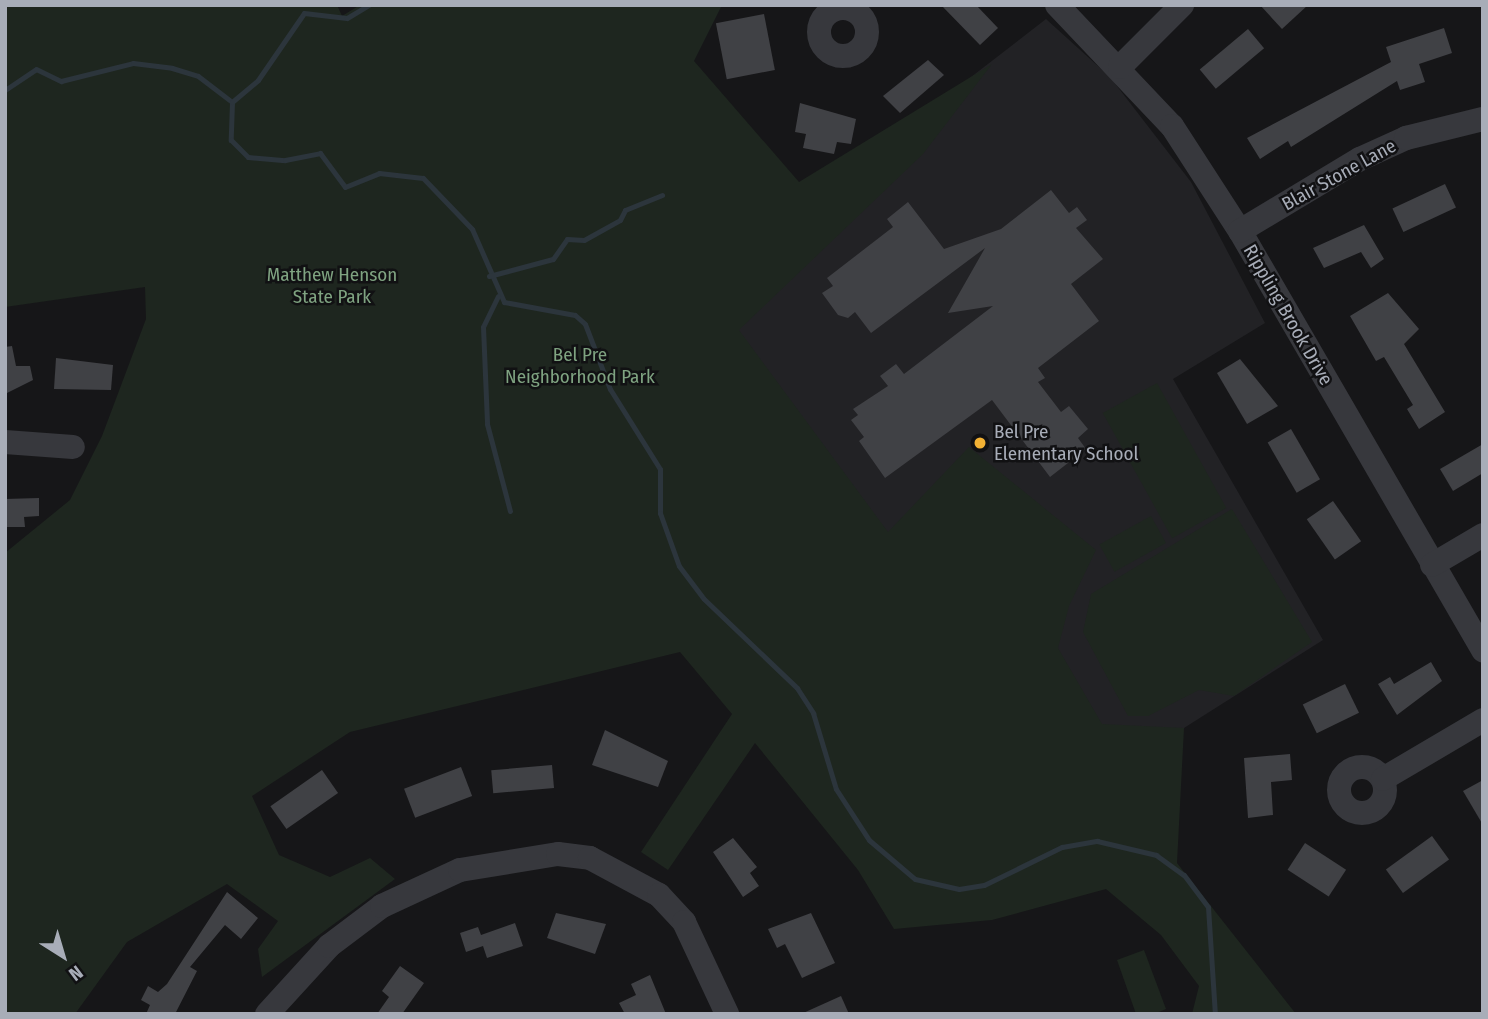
<!DOCTYPE html>
<style>
body{margin:0}
#map{position:relative;width:1488px;height:1019px;overflow:hidden;background:#161618;font-family:"Fira Sans Condensed",sans-serif}
div>[style]{position:absolute}
.built>*{inset:0;background:#222225}
.green>*{inset:0;background:#1e261f;transform-origin:0 0}
.stream>*{height:5px;margin:-2.5px;padding:0 2.5px;transform-origin:2.5px;border-radius:2.5px;background:#2c353c}
.building>*{inset:0;background:#404145;transform-origin:0 0}
.minor>*{height:24px;margin:-12px;padding:0 12px;transform-origin:12px;border-radius:12px;background:#37383d}
.minor>.ring{margin:-12px;padding:0;box-sizing:content-box;background:none;border:24px solid #37383d;border-radius:50%}
.dots>*{width:19px;height:19px;translate:-50% -50%;box-sizing:border-box;border:4px solid #111113;border-radius:50%}
span{translate:-50% -50%;white-space:nowrap;text-align:center;line-height:1.15;-webkit-text-stroke:5px #111113;paint-order:stroke}
.street-label{font-size:19px;color:#a8adb8}
.park-label{font-size:19px;color:#7fa381}
.poi-label{font-size:19px;color:#a8adb8}
.left{translate:0 -50%;text-align:left}
.frame{position:absolute;inset:0;border:7px solid #a8adb8;pointer-events:none}
.north{position:absolute;left:28px;top:921px;width:70px;height:70px;-webkit-text-stroke:5px #111113;paint-order:stroke;rotate:143deg;font-size:19px;font-weight:700;line-height:28px;text-align:center;color:#a8adb8}
.north::after{content:'';display:block;margin:auto;width:24px;height:32px;background:#a8adb8;clip-path:polygon(50% 0,100% 100%,50% 72%,0 100%)}
</style>
<div id="map">
<div class="built">
<i style="clip-path:polygon(1046px 19px,1110px 77px,1191px 182px,1265px 323px,1173px 379px,1323px 640px,1184px 728px,1116px 749px,817px 614px,670px 236px,804px 206px)"></i>
</div>
<div class="green">
<i style="clip-path:polygon(5px 5px,337px 5px,342px 16px,360px 5px,722px 5px,694px 61px,799px 182px,992px 64px,923px 154px,739px 330px,888px 532px,969px 447px,1096px 550px,1069px 606px,1058px 648px,1102px 724px,1184px 728px,1177px 863px,1296px 1014px,1192px 1014px,1199px 986px,1161px 935px,1106px 889px,992px 920px,894px 929px,858px 870px,755px 743px,668px 870px,641px 852px,732px 714px,680px 652px,350px 732px,252px 796px,279px 855px,330px 877px,370px 858px,395px 879px,262px 977px,258px 949px,278px 921px,227px 884px,127px 942px,75px 1014px,5px 1014px,5px 553px,70px 500px,102px 436px,146px 319px,145px 287px,5px 307px)"></i>
<i style="left:1157px;top:383px;width:143px;height:62px;rotate:61deg"></i>
<i style="clip-path:polygon(1232px 509px,1312px 642px,1234px 696px,1199px 690px,1148px 716px,1128px 716px,1083px 632px,1091px 594px)"></i>
<i style="left:1151px;top:516px;width:31px;height:59px;rotate:61deg"></i>
<i style="clip-path:polygon(1144px 950px,1166px 1009px,1154px 1014px,1136px 1014px,1117px 960px)"></i>
</div>
<div class="stream">
<i style="left:5px;top:90px;width:37px;rotate:-34deg"></i>
<i style="left:36px;top:69px;width:28px;rotate:26deg"></i>
<i style="left:61px;top:81px;width:74px;rotate:-14deg"></i>
<i style="left:133px;top:63px;width:39px;rotate:7deg"></i>
<i style="left:172px;top:68px;width:27px;rotate:17deg"></i>
<i style="left:198px;top:76px;width:43px;rotate:37.4deg"></i>
<i style="left:232px;top:102px;width:38px;rotate:92deg"></i>
<i style="left:231px;top:140px;width:24px;rotate:45deg"></i>
<i style="left:248px;top:157px;width:37px;rotate:5deg"></i>
<i style="left:285px;top:160px;width:36px;rotate:-11deg"></i>
<i style="left:320px;top:153px;width:42px;rotate:53.7deg"></i>
<i style="left:345px;top:187px;width:37px;rotate:-22deg"></i>
<i style="left:379px;top:173px;width:44px;rotate:6.5deg"></i>
<i style="left:423px;top:178px;width:71px;rotate:46.1deg"></i>
<i style="left:472px;top:229px;width:80px;rotate:66.3deg"></i>
<i style="left:504px;top:302px;width:72px;rotate:10.4deg"></i>
<i style="left:575px;top:315px;width:13px;rotate:42deg"></i>
<i style="left:585px;top:324px;width:70px;rotate:69deg"></i>
<i style="left:610px;top:389px;width:94px;rotate:58deg"></i>
<i style="left:660px;top:469px;width:44px;rotate:90deg"></i>
<i style="left:660px;top:513px;width:56px;rotate:70.3deg"></i>
<i style="left:679px;top:566px;width:41px;rotate:52.9deg"></i>
<i style="left:704px;top:599px;width:129px;rotate:43.7deg"></i>
<i style="left:797px;top:688px;width:30px;rotate:57deg"></i>
<i style="left:813px;top:713px;width:79px;rotate:73.2deg"></i>
<i style="left:836px;top:789px;width:61px;rotate:57.1deg"></i>
<i style="left:869px;top:840px;width:60px;rotate:40.3deg"></i>
<i style="left:915px;top:879px;width:45px;rotate:12.8deg"></i>
<i style="left:959px;top:889px;width:25px;rotate:-9deg"></i>
<i style="left:984px;top:885px;width:87px;rotate:-26deg"></i>
<i style="left:1062px;top:847px;width:36px;rotate:-10deg"></i>
<i style="left:1097px;top:841px;width:61px;rotate:13.3deg"></i>
<i style="left:1156px;top:855px;width:34px;rotate:36deg"></i>
<i style="left:1184px;top:875px;width:40px;rotate:53deg"></i>
<i style="left:1208px;top:907px;width:107px;rotate:86.3deg"></i>
<i style="left:232px;top:102px;width:34px;rotate:-40deg"></i>
<i style="left:258px;top:80px;width:81px;rotate:-55.5deg"></i>
<i style="left:304px;top:13px;width:43px;rotate:6.6deg"></i>
<i style="left:347px;top:18px;width:26px;rotate:-31deg"></i>
<i style="left:489px;top:276px;width:66px;rotate:-14.9deg"></i>
<i style="left:553px;top:259px;width:24px;rotate:-55deg"></i>
<i style="left:567px;top:239px;width:17px;rotate:3deg"></i>
<i style="left:584px;top:240px;width:41px;rotate:-29.1deg"></i>
<i style="left:620px;top:220px;width:11px;rotate:-63deg"></i>
<i style="left:625px;top:210px;width:40px;rotate:-22deg"></i>
<i style="left:498px;top:296px;width:34px;rotate:116deg"></i>
<i style="left:483px;top:327px;width:97px;rotate:87.6deg"></i>
<i style="left:487px;top:424px;width:90px;rotate:75.2deg"></i>
</div>
<div class="building">
<i style="clip-path:polygon(941px 5px,976px 5px,998px 28px,980px 45px)"></i>
<i style="clip-path:polygon(1260px 5px,1308px 5px,1282px 29px)"></i>
<i style="left:764px;top:14px;width:57px;height:49px;rotate:79deg"></i>
<i style="clip-path:polygon(1444px 28px,1452px 53px,1419px 64px,1425px 82px,1400px 90px,1397px 81px,1291px 147px,1288px 141px,1260px 159px,1247px 138px,1391px 62px,1386px 47px)"></i>
<i style="left:1248px;top:29px;width:25px;height:63px;rotate:50deg"></i>
<i style="clip-path:polygon(928px 60px,944px 75px,900px 113px,883px 96px)"></i>
<i style="clip-path:polygon(800px 103px,856px 119px,851px 144px,837px 142px,834px 154px,803px 148px,806px 134px,795px 132px)"></i>
<i style="left:1445px;top:184px;width:26px;height:58px;rotate:65deg"></i>
<i style="clip-path:polygon(1051px 190px,1069px 213px,1077px 207px,1087px 220px,1076px 228px,1103px 259px,1071px 284px,1099px 321px,1038px 368px,1045px 378px,1038px 382px,1061px 412px,1069px 406px,1088px 429px,1078px 438px,1086px 449px,1050px 477px,992px 400px,885px 478px,859px 441px,864px 437px,851px 420px,858px 415px,853px 409px,888px 386px,880px 376px,896px 364px,904px 374px,993px 306px,948px 313px,985px 248px,871px 333px,855px 312px,848px 318px,838px 315px,822px 293px,833px 286px,827px 278px,893px 227px,887px 219px,908px 202px,944px 249px,1001px 229px)"></i>
<i style="clip-path:polygon(1364px 225px,1384px 259px,1371px 268px,1361px 252px,1324px 268px,1313px 248px)"></i>
<i style="clip-path:polygon(1388px 293px,1419px 329px,1404px 344px,1445px 412px,1419px 429px,1407px 409px,1413px 405px,1384px 357px,1376px 361px,1350px 316px)"></i>
<i style="clip-path:polygon(12px 346px,16px 366px,30px 366px,33px 380px,5px 394px,5px 347px)"></i>
<i style="clip-path:polygon(56px 358px,113px 365px,111px 390px,54px 389px)"></i>
<i style="clip-path:polygon(1240px 359px,1278px 406px,1247px 424px,1217px 373px)"></i>
<i style="left:1291px;top:429px;width:58px;height:27px;rotate:60deg"></i>
<i style="clip-path:polygon(1483px 444px,1483px 473px,1453px 491px,1440px 469px)"></i>
<i style="clip-path:polygon(39px 498px,39px 516px,24px 517px,25px 527px,5px 527px,5px 499px)"></i>
<i style="left:1333px;top:501px;width:49px;height:32px;rotate:55deg"></i>
<i style="clip-path:polygon(1431px 662px,1442px 681px,1397px 715px,1378px 684px,1390px 677px,1394px 684px)"></i>
<i style="left:1345px;top:684px;width:32px;height:47px;rotate:64deg"></i>
<i style="clip-path:polygon(605px 730px,668px 761px,658px 787px,592px 765px)"></i>
<i style="clip-path:polygon(1290px 754px,1292px 780px,1271px 782px,1273px 815px,1248px 818px,1244px 758px)"></i>
<i style="left:552px;top:765px;width:23px;height:61px;rotate:85deg"></i>
<i style="left:461px;top:767px;width:31px;height:61px;rotate:69deg"></i>
<i style="left:322px;top:770px;width:28px;height:63px;rotate:55deg"></i>
<i style="clip-path:polygon(1483px 780px,1483px 825px,1463px 791px)"></i>
<i style="left:1432px;top:836px;width:29px;height:57px;rotate:54deg"></i>
<i style="clip-path:polygon(733px 838px,757px 867px,750px 873px,759px 886px,743px 897px,713px 852px)"></i>
<i style="left:1305px;top:843px;width:49px;height:32px;rotate:33deg"></i>
<i style="clip-path:polygon(227px 892px,258px 918px,241px 939px,225px 925px,190px 967px,197px 971px,175px 1014px,146px 1014px,150px 1005px,141px 1000px,148px 986px,158px 992px,167px 984px)"></i>
<i style="clip-path:polygon(556px 913px,606px 924px,595px 954px,547px 938px)"></i>
<i style="clip-path:polygon(811px 913px,835px 963px,802px 978px,785px 944px,777px 948px,768px 929px)"></i>
<i style="clip-path:polygon(515px 923px,523px 946px,487px 958px,483px 946px,466px 952px,460px 933px,478px 927px,481px 935px)"></i>
<i style="clip-path:polygon(400px 966px,424px 983px,402px 1014px,377px 1014px,389px 997px,382px 991px)"></i>
<i style="clip-path:polygon(650px 975px,666px 1014px,625px 1014px,619px 1003px,636px 995px,631px 984px)"></i>
<i style="clip-path:polygon(841px 996px,849px 1014px,801px 1014px)"></i>
</div>
<div class="minor">
<i style="left:1057px;top:5px;width:167px;rotate:46.5deg"></i>
<i style="left:1172px;top:126px;width:125px;rotate:57.1deg"></i>
<i style="left:1240px;top:231px;width:485px;rotate:59.9deg"></i>
<i class="ring" style="left:819px;top:8px;width:24px;height:24px"></i>
<i style="left:1120px;top:67px;width:88px;rotate:-45deg"></i>
<i style="left:1240px;top:231px;width:140px;rotate:-31deg"></i>
<i style="left:1360px;top:159px;width:51px;rotate:-24.5deg"></i>
<i style="left:1406px;top:138px;width:79px;rotate:-13.9deg"></i>
<i style="left:5px;top:442px;width:68px;rotate:4.2deg"></i>
<i style="left:1432px;top:565px;width:59px;rotate:-30.5deg"></i>
<i class="ring" style="left:1339px;top:767px;width:22px;height:22px"></i>
<i style="left:1383px;top:779px;width:116px;rotate:-30.5deg"></i>
<i style="left:267px;top:1014px;width:92px;rotate:-47.6deg"></i>
<i style="left:329px;top:946px;width:66px;rotate:-37deg"></i>
<i style="left:382px;top:906px;width:86px;rotate:-24.8deg"></i>
<i style="left:460px;top:870px;width:99px;rotate:-9.3deg"></i>
<i style="left:558px;top:854px;width:32px;rotate:7deg"></i>
<i style="left:590px;top:858px;width:78px;rotate:28.2deg"></i>
<i style="left:659px;top:895px;width:37px;rotate:47deg"></i>
<i style="left:684px;top:922px;width:102px;rotate:64.9deg"></i>
</div>
<div class="dots">
<i style="left:980px;top:443px;background:#f2b134"></i>
</div>
<div class="street-label">
<span style="left:1339px;top:175px;rotate:-29deg">Blair Stone Lane</span>
<span style="left:1288px;top:315px;rotate:60deg">Rippling Brook Drive</span>
</div>
<div class="park-label">
<span style="left:332px;top:286px">Matthew Henson<br>State Park</span>
<span style="left:580px;top:366px">Bel Pre<br>Neighborhood Park</span>
</div>
<div class="poi-label">
<span class="left" style="left:994px;top:443px">Bel Pre<br>Elementary School</span>
</div>
<div class="frame"></div>
<div class="north">N</div>
</div>
